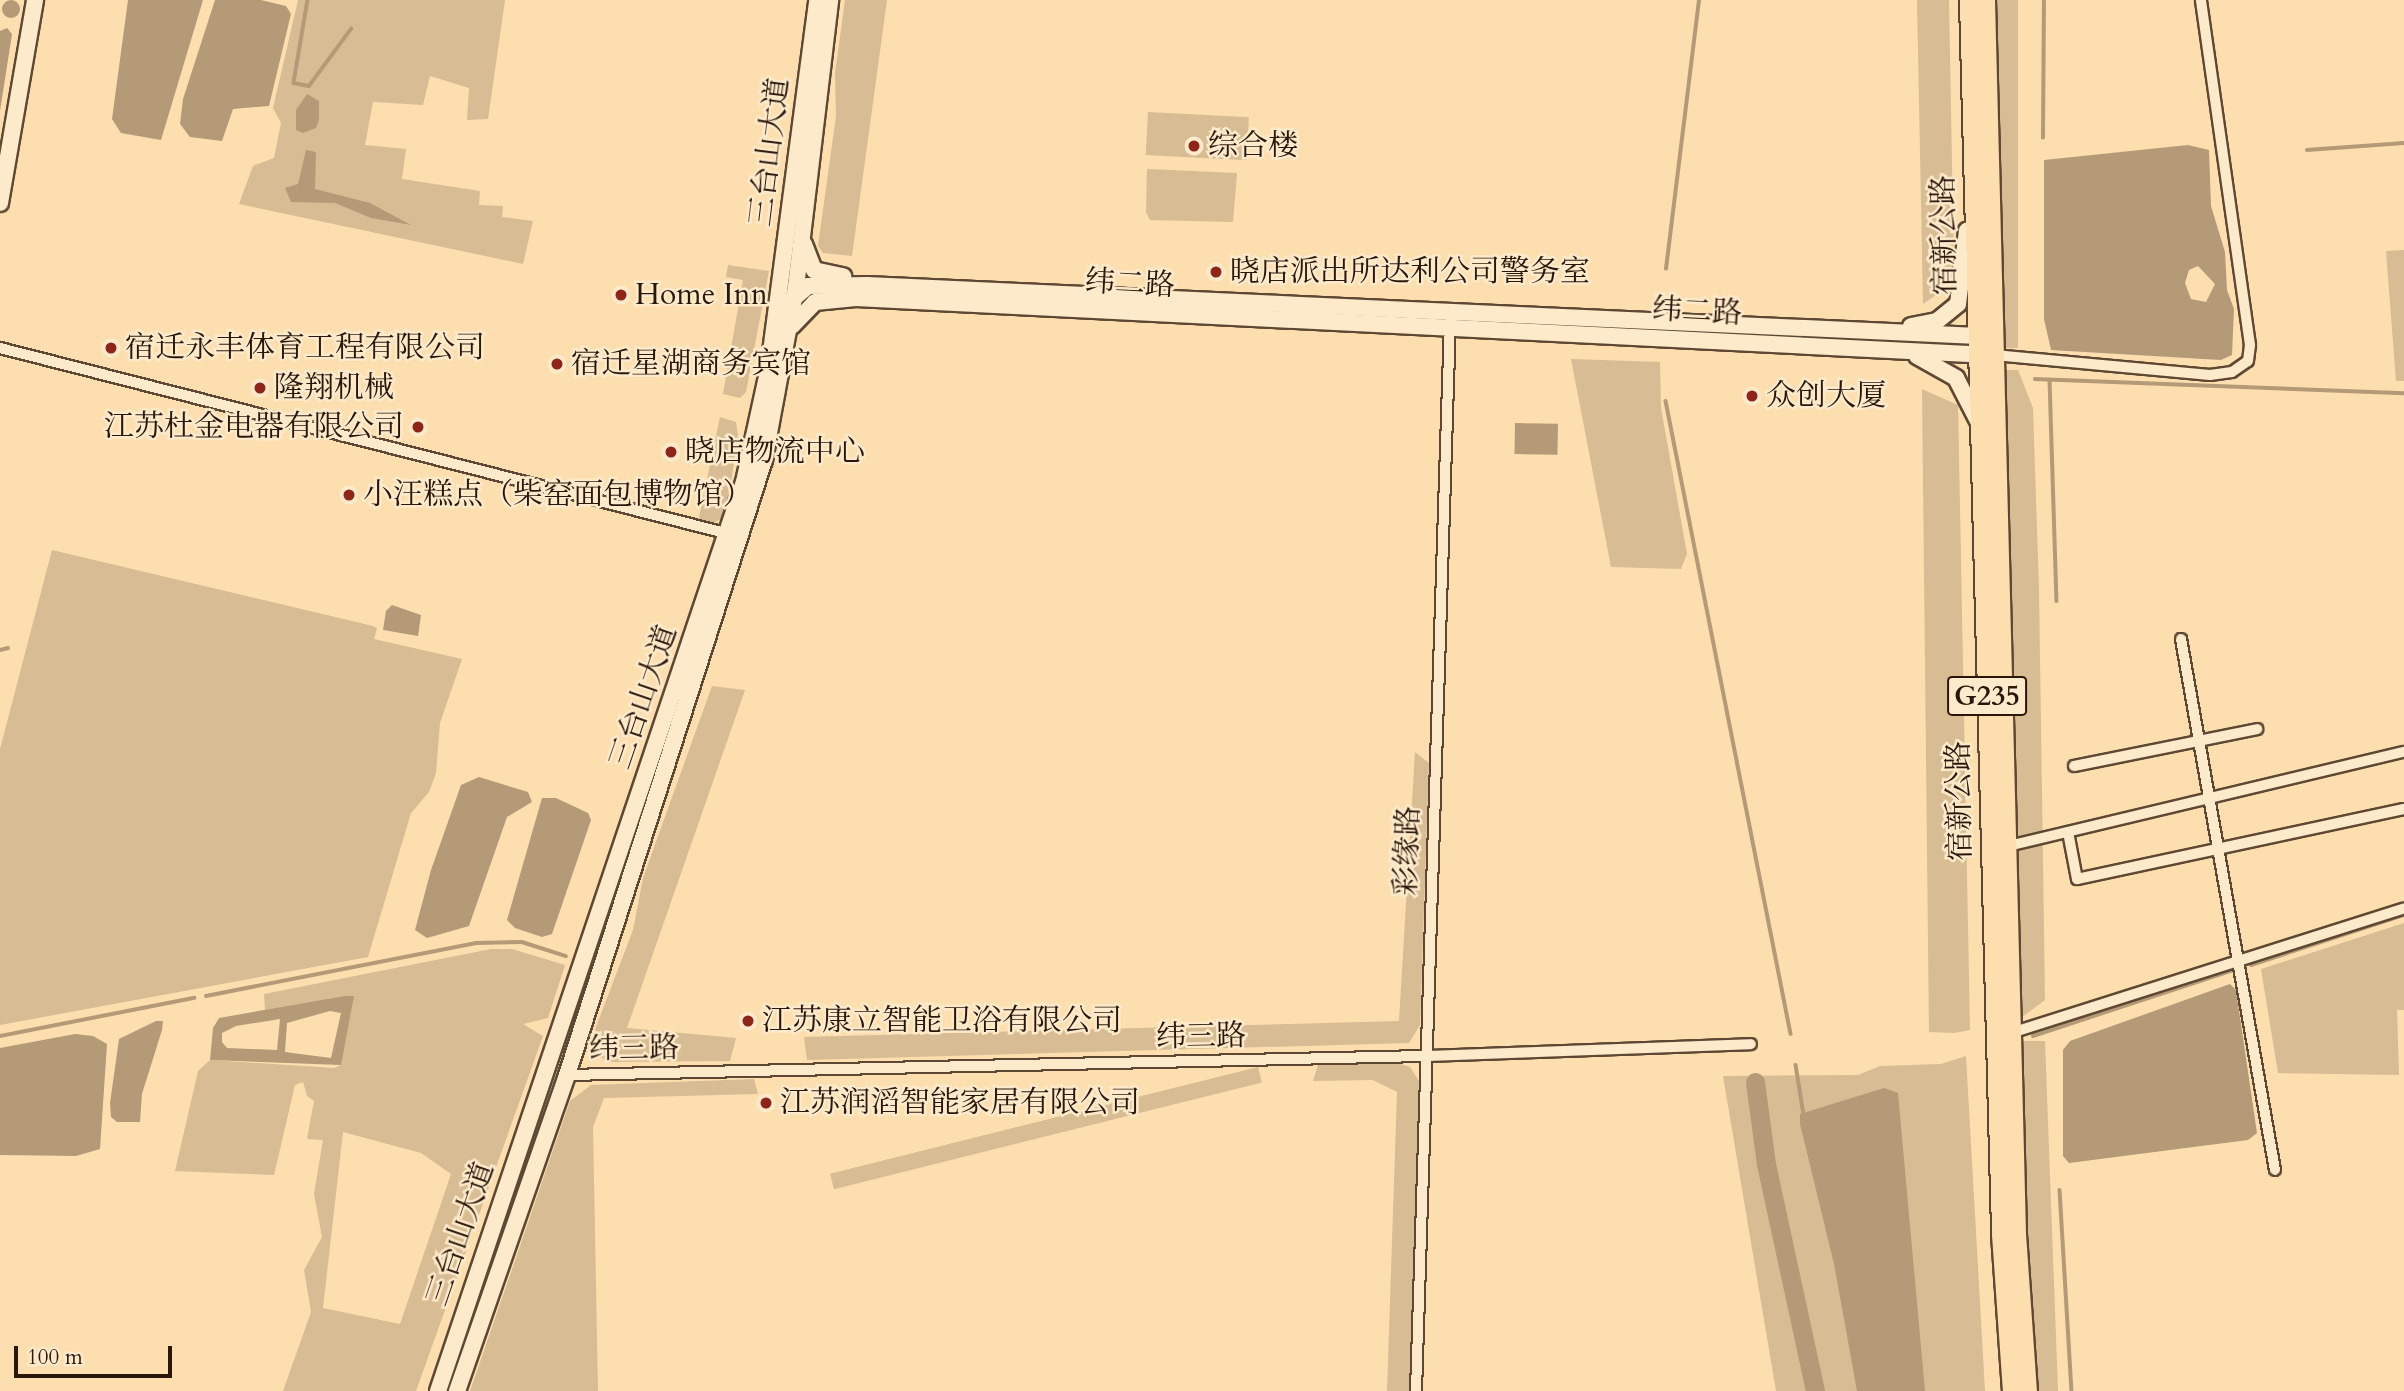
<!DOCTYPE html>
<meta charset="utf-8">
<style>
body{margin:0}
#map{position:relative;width:2404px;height:1391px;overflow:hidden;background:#fcdeaf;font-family:Cardo,"Noto Serif SC",serif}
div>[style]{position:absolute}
.green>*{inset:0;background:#d8bc93;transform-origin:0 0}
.water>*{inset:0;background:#b59a77;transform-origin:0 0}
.round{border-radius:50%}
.stream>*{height:3.5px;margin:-1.75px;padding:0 1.75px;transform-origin:1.75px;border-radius:1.75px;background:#b59a77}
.river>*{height:19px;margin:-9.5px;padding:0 9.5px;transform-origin:9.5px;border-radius:9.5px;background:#b59a77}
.roads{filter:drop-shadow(2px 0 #5f4833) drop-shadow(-2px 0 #5f4833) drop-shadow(0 2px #5f4833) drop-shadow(0 -2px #5f4833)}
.street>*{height:10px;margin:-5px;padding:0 5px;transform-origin:5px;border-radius:5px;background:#fdeacb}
.secondary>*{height:16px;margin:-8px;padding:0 8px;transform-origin:8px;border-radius:8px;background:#fdeacb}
.highway>*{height:19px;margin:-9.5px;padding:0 9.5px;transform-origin:9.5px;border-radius:9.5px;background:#fcdeaf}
.dots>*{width:19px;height:19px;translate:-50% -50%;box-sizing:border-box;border:4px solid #fdeacb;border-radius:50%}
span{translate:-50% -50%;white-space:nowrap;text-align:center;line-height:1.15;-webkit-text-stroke:5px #fdeacb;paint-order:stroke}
.shield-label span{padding:2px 5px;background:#fdeacb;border:2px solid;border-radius:5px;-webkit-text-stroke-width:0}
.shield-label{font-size:28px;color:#2b160a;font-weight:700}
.poi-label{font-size:30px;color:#2b160a}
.left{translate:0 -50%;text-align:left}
.right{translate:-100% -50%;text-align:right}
.street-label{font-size:30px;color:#2b160a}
.scale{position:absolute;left:14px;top:1346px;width:158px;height:32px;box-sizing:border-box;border:4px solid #2b160a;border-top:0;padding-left:9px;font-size:21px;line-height:24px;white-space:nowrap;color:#2b160a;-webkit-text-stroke:5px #fdeacb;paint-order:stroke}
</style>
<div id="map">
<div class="green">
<i style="clip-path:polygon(298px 0,505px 0,488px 119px,467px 120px,469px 88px,430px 76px,423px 105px,373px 102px,365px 145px,406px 149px,402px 179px,480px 191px,479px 205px,503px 206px,502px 217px,533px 221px,523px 264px,239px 204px,253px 166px,274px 158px,281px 123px,273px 108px)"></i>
<i style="clip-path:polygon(845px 0,887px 0,852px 256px,823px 253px,818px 246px,836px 116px,835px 73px)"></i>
<i style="clip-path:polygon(1917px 0,1949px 0,1954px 273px,1943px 290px,1923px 304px)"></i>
<i style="left:1995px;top:0;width:23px;height:348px"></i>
<i style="left:1148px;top:112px;width:101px;height:43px;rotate:3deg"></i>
<i style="clip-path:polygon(1147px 169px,1237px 173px,1233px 222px,1150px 220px,1146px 212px)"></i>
<i style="clip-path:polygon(2404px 250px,2404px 381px,2396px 381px,2386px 251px)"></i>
<i style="clip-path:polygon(728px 265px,769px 271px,746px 392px,740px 398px,723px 394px,743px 280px,726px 277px)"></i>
<i style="clip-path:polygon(1571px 359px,1660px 362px,1661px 408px,1687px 554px,1681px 569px,1611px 567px)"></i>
<i style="clip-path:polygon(2002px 370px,2018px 370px,2033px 408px,2039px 589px,2045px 1000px,2018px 1020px)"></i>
<i style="clip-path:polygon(1922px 389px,1958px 405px,1970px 1030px,1954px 1033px,1929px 1032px)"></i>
<i style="clip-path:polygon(720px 417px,736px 422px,738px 435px,727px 510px,723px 518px,711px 524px,698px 522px)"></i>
<i style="clip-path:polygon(52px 550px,373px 626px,377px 628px,374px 639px,462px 659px,440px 723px,436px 773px,429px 792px,411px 813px,368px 957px,0 1025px,0 749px)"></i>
<i style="clip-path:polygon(712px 686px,745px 690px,627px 1028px,736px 1038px,730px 1061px,609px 1062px,592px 1052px,591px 1040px,633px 930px,643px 878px)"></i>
<i style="clip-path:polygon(1415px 752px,1429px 763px,1420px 1025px,1409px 1043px,807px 1060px,804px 1037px,1399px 1021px)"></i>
<i style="clip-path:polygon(2404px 923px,2404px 1010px,2397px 1010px,2399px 1075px,2278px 1073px,2261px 969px)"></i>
<i style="clip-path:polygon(evenodd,491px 949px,512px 949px,565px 965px,548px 1018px,523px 1024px,543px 1036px,416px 1391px,283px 1391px,311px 1312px,304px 1270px,322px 1237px,314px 1194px,323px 1140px,307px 1139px,314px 1101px,307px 1096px,303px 1082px,295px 1085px,274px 1175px,175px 1171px,198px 1071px,210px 1060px,334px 1068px,341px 1065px,344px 996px,265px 1010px,264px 994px,491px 949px,343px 1132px,421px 1153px,451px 1174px,400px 1324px,323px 1308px,343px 1132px)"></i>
<i style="clip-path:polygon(2022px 1041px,2045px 1041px,2058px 1391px,2033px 1391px,2023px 1232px,2017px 1048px)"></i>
<i style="clip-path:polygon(1966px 1056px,1985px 1391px,1776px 1391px,1723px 1076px,1858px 1075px,1880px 1066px,1941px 1064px)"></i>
<i style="clip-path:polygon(1397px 1063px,1410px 1067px,1419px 1081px,1410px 1391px,1387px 1391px,1397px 1092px,1373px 1080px,1313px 1081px,1318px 1065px)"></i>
<i style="left:1258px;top:1067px;width:16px;height:441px;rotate:76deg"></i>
<i style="clip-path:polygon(754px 1079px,758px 1094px,604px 1098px,593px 1127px,598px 1391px,470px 1391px,570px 1101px,591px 1085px)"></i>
</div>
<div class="water">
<i style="clip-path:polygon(128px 0,203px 0,161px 140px,121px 133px,112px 119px)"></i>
<i style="clip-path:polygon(215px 0,261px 0,286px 6px,291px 14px,269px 106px,233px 109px,222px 141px,190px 137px,180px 124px,183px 99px)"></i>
<i class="round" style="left:2px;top:0;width:18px;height:18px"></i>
<i style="clip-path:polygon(7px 28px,12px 34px,0 111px,0 31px)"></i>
<i style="clip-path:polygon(307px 94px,319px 101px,319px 120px,316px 128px,303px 133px,296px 130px,296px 110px)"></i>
<i style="clip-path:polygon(evenodd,2188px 145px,2209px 150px,2211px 206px,2225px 252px,2227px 290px,2234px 309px,2232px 355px,2221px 360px,2051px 350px,2044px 319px,2044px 160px,2188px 145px,2198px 266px,2215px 284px,2206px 302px,2191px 299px,2185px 283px,2189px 270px,2198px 266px)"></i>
<i style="clip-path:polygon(306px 150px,316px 152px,315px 189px,370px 203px,411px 225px,371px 218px,335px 203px,291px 202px,285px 188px,298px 184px)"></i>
<i style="left:1515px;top:423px;width:43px;height:31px;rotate:1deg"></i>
<i style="clip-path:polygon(392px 605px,421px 615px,418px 636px,383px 630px,386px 611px)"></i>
<i style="clip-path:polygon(479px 777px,528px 792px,532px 802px,507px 817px,469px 926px,427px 938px,415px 930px,431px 870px,461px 785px)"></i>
<i style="clip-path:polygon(542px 798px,556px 798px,588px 813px,591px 820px,552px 934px,542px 937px,515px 928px,507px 920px)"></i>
<i style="clip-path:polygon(2230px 984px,2236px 990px,2257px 1133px,2248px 1140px,2069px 1163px,2063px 1156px,2063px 1050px,2070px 1041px)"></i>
<i style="clip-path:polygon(evenodd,344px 996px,354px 996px,341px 1065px,210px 1060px,213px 1028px,219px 1018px,344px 996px,330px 1011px,341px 1013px,331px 1058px,285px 1052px,287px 1023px,330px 1011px,344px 996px,280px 1019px,277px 1050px,227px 1048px,222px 1042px,222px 1033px,236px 1026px,280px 1019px)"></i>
<i style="clip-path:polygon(156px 1021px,163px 1021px,162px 1030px,142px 1094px,140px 1122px,117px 1122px,111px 1117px,110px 1103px,119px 1039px)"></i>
<i style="clip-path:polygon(75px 1034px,93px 1036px,107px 1044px,100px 1149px,76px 1156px,0 1155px,0 1048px)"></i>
<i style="clip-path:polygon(1884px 1088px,1898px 1093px,1925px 1391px,1857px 1391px,1834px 1264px,1800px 1124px,1800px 1114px)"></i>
</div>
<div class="stream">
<i style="left:308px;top:0;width:84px;rotate:99.6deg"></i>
<i style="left:294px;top:83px;width:15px;rotate:11deg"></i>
<i style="left:309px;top:86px;width:71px;rotate:-53.6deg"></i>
<i style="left:2043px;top:138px;width:138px;rotate:-89.6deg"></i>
<i style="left:2307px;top:150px;width:97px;rotate:-4.1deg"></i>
<i style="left:1666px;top:269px;width:271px;rotate:-83deg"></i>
<i style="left:2035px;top:379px;width:369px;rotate:2.2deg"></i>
<i style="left:2050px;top:380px;width:221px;rotate:88.2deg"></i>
<i style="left:1666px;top:401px;width:645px;rotate:78.83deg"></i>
<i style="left:0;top:650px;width:8px;rotate:-14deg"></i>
<i style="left:2251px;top:965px;width:161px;rotate:-18.1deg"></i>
<i style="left:206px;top:996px;width:275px;rotate:-11.1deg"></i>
<i style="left:476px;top:943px;width:46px;rotate:-1.2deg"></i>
<i style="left:522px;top:942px;width:46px;rotate:17.7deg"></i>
<i style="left:0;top:1036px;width:198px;rotate:-11.1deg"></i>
<i style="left:2033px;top:1036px;width:212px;rotate:-18.2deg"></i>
<i style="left:1796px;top:1065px;width:51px;rotate:80.9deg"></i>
<i style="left:2060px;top:1190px;width:201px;rotate:86.6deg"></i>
</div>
<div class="river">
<i style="left:1755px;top:1082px;width:83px;rotate:82.4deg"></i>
<i style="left:1766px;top:1164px;width:232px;rotate:77.8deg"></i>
</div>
<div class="roads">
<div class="street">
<i style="left:0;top:348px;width:752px;rotate:14.31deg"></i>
<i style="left:1994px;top:355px;width:217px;rotate:5.3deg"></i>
<i style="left:2210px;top:375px;width:22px;rotate:-8deg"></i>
<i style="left:2232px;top:372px;width:19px;rotate:-35deg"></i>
<i style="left:2248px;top:361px;width:16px;rotate:-83deg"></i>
<i style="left:2250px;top:345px;width:348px;rotate:-98.1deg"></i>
<i style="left:2181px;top:639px;width:539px;rotate:79.96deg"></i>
<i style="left:2074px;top:766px;width:187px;rotate:-11.4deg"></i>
<i style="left:2068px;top:832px;width:48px;rotate:79.2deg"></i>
<i style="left:2077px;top:879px;width:334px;rotate:-12.1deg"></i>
<i style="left:2004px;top:847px;width:411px;rotate:-13.4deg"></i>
<i style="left:2011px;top:1033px;width:412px;rotate:-17.6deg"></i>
<i style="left:567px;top:1075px;width:859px;rotate:-1.27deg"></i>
<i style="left:1426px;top:1056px;width:325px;rotate:-2.1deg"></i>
<i style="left:1416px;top:1391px;width:1069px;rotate:-88.18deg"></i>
</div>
<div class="secondary">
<i style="left:0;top:203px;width:206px;rotate:-80.2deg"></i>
<i style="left:804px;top:244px;width:28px;rotate:69deg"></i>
<i style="left:814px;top:270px;width:30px;rotate:12deg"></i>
<i style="left:793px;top:299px;width:20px;rotate:-41deg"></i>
<i style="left:808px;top:286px;width:59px;rotate:-1deg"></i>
<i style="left:867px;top:285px;width:1112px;rotate:2.63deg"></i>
<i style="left:792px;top:326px;width:33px;rotate:-46deg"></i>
<i style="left:815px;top:302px;width:41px;rotate:-5.6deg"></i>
<i style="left:856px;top:298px;width:1134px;rotate:2.88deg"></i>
<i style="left:1911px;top:326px;width:26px;rotate:-11deg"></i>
<i style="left:1937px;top:321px;width:27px;rotate:-39deg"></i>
<i style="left:1958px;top:304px;width:74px;rotate:-83deg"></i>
<i style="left:1917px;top:356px;width:45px;rotate:29.4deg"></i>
<i style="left:1956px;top:378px;width:48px;rotate:62.9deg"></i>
<i style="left:438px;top:1391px;width:959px;rotate:-71.4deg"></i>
<i style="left:744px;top:482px;width:118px;rotate:-77.7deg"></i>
<i style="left:769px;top:367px;width:370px;rotate:-82.5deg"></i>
<i style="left:457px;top:1391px;width:335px;rotate:-70.8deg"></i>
<i style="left:567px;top:1075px;width:646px;rotate:-72.24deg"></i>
<i style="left:764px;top:460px;width:176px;rotate:-79.5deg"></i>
<i style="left:796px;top:287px;width:289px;rotate:-83.2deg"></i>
</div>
<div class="highway">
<i style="left:1969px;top:0;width:1234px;rotate:88.51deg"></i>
<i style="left:2001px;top:1234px;width:157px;rotate:86deg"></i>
<i style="left:1985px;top:0;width:1234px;rotate:88.56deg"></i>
<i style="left:2016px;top:1234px;width:157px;rotate:86deg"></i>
</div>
</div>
<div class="dots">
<i style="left:1194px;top:146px;background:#8f2418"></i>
<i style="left:1216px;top:272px;background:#8f2418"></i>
<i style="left:621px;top:295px;background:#8f2418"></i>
<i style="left:111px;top:348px;background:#8f2418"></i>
<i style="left:557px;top:364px;background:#8f2418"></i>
<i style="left:260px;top:388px;background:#8f2418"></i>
<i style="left:1752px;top:396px;background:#8f2418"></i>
<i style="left:418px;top:427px;background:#8f2418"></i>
<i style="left:671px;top:452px;background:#8f2418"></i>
<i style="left:349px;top:495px;background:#8f2418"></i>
<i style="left:748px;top:1021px;background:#8f2418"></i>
<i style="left:766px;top:1103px;background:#8f2418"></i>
</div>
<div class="shield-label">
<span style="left:1987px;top:696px">G235</span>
</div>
<div class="poi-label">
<span class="left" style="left:1208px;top:146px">综合楼</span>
<span class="left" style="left:1230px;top:272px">晓店派出所达利公司警务室</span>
<span class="left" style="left:635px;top:295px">Home Inn</span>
<span class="left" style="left:125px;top:348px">宿迁永丰体育工程有限公司</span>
<span class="left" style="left:571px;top:364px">宿迁星湖商务宾馆</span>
<span class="left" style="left:274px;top:388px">隆翔机械</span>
<span class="left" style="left:1766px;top:396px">众创大厦</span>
<span class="right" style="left:404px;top:427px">江苏杜金电器有限公司</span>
<span class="left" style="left:685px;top:452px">晓店物流中心</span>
<span class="left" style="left:363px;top:495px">小汪糕点（柴窑面包博物馆）</span>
<span class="left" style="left:762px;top:1021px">江苏康立智能卫浴有限公司</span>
<span class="left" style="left:780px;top:1103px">江苏润滔智能家居有限公司</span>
</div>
<div class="street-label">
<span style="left:770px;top:152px;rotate:-83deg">三台山大道</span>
<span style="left:1945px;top:235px;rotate:-91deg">宿新公路</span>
<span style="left:1130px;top:284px;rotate:3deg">纬二路</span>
<span style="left:1697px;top:312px;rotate:3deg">纬二路</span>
<span style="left:644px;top:697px;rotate:-71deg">三台山大道</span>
<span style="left:1960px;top:801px;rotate:-91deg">宿新公路</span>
<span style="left:1408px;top:851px;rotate:-88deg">彩缘路</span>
<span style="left:1201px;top:1037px;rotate:-1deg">纬三路</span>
<span style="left:634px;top:1049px;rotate:-1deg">纬三路</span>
<span style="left:461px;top:1234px;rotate:-71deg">三台山大道</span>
</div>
<div class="scale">100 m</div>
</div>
